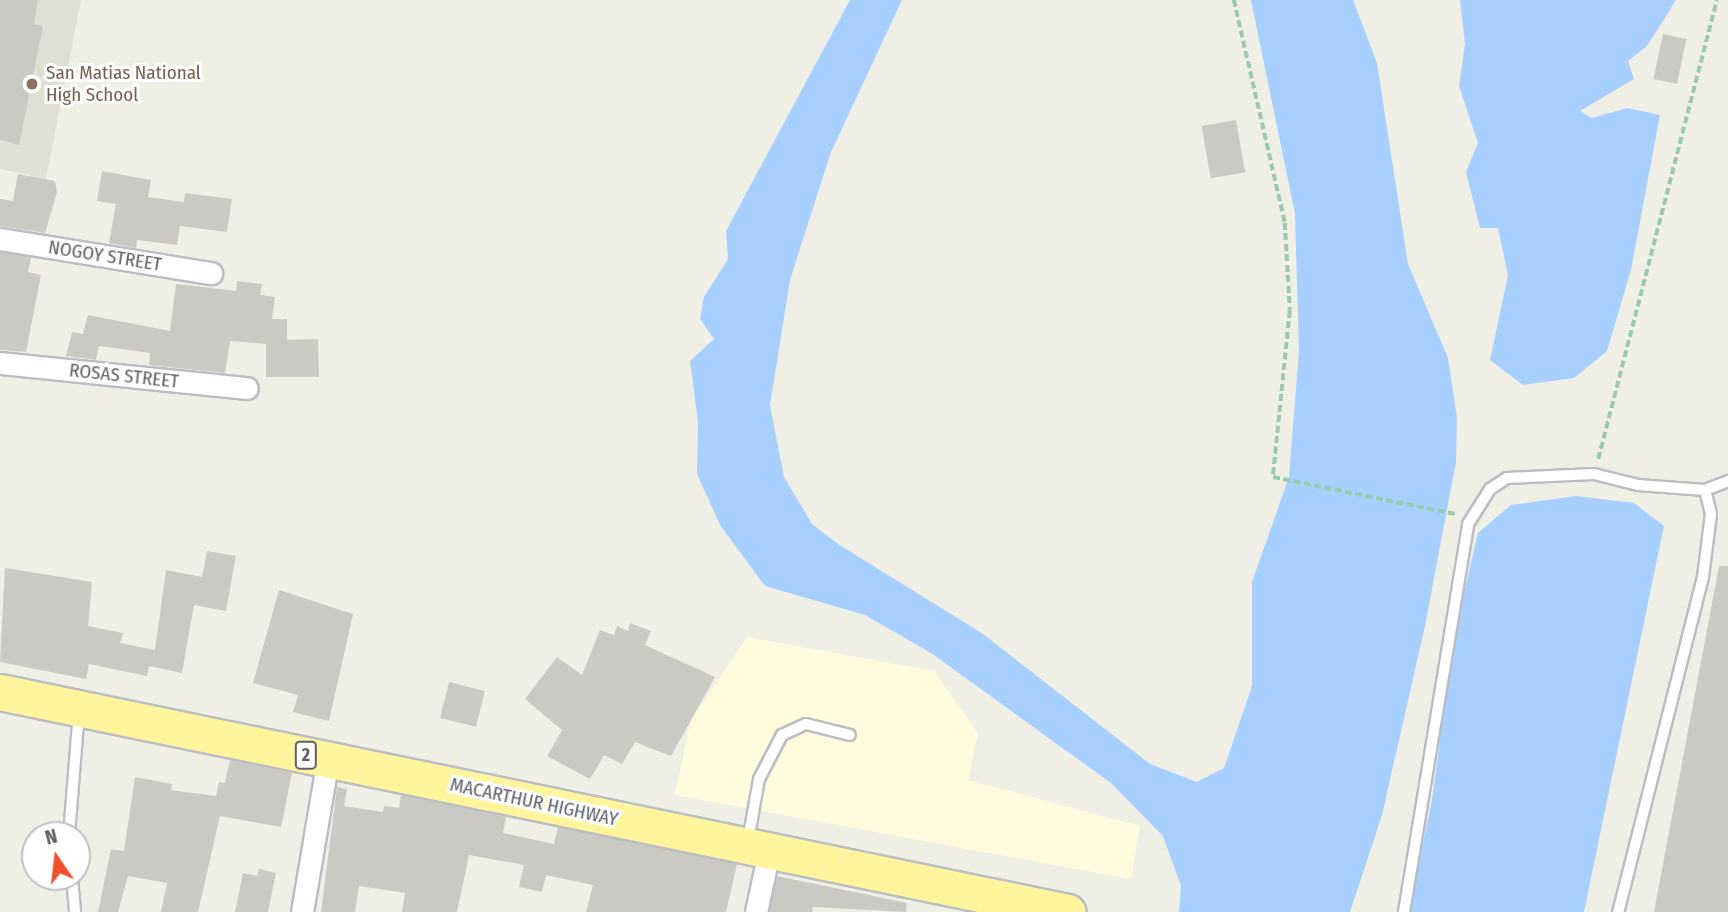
<!DOCTYPE html>
<style>
body{margin:0}
#map{position:relative;width:1728px;height:912px;overflow:hidden;background:#f0efe6;font-family:"Fira Sans Condensed",sans-serif}
div>[style]{position:absolute}
.commercial>*{inset:0;background:#fffbdc}
.education>*{inset:0;background:#e0dfd4}
.water>*{inset:0;background:#a7cfff}
.building>*{inset:0;background:#cbc9c3;transform-origin:0 0}
.path>*{height:3.5px;margin-top:-1.75px;transform-origin:0;background:repeating-linear-gradient(90deg,#9acaad 0 7px,transparent 0 10.5px)}
.roads{filter:drop-shadow(2px 0 #babdc2) drop-shadow(-2px 0 #babdc2) drop-shadow(0 2px #babdc2) drop-shadow(0 -2px #babdc2)}
.service>*{height:10px;margin:-5px;padding:0 5px;transform-origin:5px;border-radius:5px;background:#fff}
.minor>*{height:21px;margin:-10.5px;padding:0 10.5px;transform-origin:10.5px;border-radius:10.5px;background:#fff}
.trunk>*{height:35px;margin:-17.5px;padding:0 17.5px;transform-origin:17.5px;border-radius:17.5px;background:#fff59d}
.dots>*{width:19px;height:19px;translate:-50% -50%;box-sizing:border-box;border:4px solid #fff;border-radius:50%}
span{translate:-50% -50%;white-space:nowrap;text-align:center;line-height:1.15;-webkit-text-stroke:6px #fff;paint-order:stroke}
.shield-label span{padding:2px 5px;background:#fff;border:2px solid;border-radius:5px;-webkit-text-stroke-width:0}
.shield-label{font-size:18px;color:#5d6167;font-weight:700}
.education-label{font-size:19px;color:#785e54}
.left{translate:0 -50%;text-align:left}
.street-label{font-size:19px;color:#5d6167}
.north{position:absolute;left:21px;top:821px;width:70px;height:70px;box-sizing:border-box;background:#fff;border:2px solid #bec0c2;border-radius:50%;rotate:346deg;font-size:19px;font-weight:700;line-height:28px;text-align:center;color:#5d6167}
.north::after{content:'';display:block;margin:auto;width:24px;height:32px;background:#f1502b;clip-path:polygon(50% 0,100% 100%,50% 72%,0 100%)}
</style>
<div id="map">
<div class="commercial">
<i style="clip-path:polygon(747px 637px,934px 671px,978px 733px,968px 780px,1140px 826px,1131px 879px,675px 795px,690px 723px)"></i>
</div>
<div class="education">
<i style="clip-path:polygon(0 0,81px 0,46px 179px,0 169px)"></i>
</div>
<div class="water">
<i style="clip-path:polygon(850px 0,902px 0,831px 152px,790px 280px,770px 405px,784px 477px,812px 524px,838px 544px,983px 634px,1150px 764px,1197px 782px,1224px 768px,1252px 686px,1252px 582px,1289px 477px,1299px 351px,1295px 214px,1251px 0,1353px 0,1377px 63px,1408px 264px,1448px 358px,1457px 418px,1456px 462px,1425px 626px,1382px 815px,1350px 912px,1179px 912px,1181px 886px,1163px 836px,1111px 783px,931px 653px,865px 615px,765px 586px,720px 525px,697px 474px,698px 422px,690px 361px,714px 339px,700px 319px,704px 297px,728px 259px,726px 231px)"></i>
<i style="clip-path:polygon(1460px 0,1676px 0,1647px 46px,1628px 61px,1634px 79px,1580px 111px,1592px 118px,1627px 108px,1660px 115px,1631px 270px,1607px 351px,1574px 378px,1523px 385px,1490px 360px,1508px 275px,1498px 228px,1480px 228px,1466px 172px,1478px 143px,1459px 86px,1465px 44px)"></i>
<i style="clip-path:polygon(1576px 496px,1634px 503px,1664px 526px,1584px 912px,1408px 912px,1432px 800px,1454px 636px,1478px 533px,1511px 505px)"></i>
</div>
<div class="building">
<i style="clip-path:polygon(0 0,38px 0,34px 24px,43px 26px,19px 145px,0 140px)"></i>
<i style="left:1663px;top:34px;width:24px;height:46px;rotate:12deg"></i>
<i style="left:1236px;top:120px;width:53px;height:35px;rotate:80deg"></i>
<i style="clip-path:polygon(102px 171px,151px 180px,148px 197px,184px 202px,185px 193px,232px 199px,227px 232px,180px 226px,177px 245px,137px 240px,136px 248px,109px 243px,116px 204px,97px 201px)"></i>
<i style="clip-path:polygon(18px 174px,55px 181px,57px 192px,45px 233px,0 226px,0 199px,13px 201px)"></i>
<i style="clip-path:polygon(0 252px,31px 257px,28px 272px,41px 275px,26px 352px,0 350px)"></i>
<i style="clip-path:polygon(237px 281px,262px 284px,260px 295px,275px 297px,272px 319px,287px 319px,287px 340px,318px 339px,319px 377px,266px 377px,266px 344px,230px 341px,225px 373px,149px 365px,150px 353px,99px 346px,96px 360px,66px 356px,72px 332px,83px 334px,88px 315px,170px 331px,176px 284px,236px 291px)"></i>
<i style="clip-path:polygon(207px 551px,236px 556px,226px 611px,194px 605px,182px 673px,149px 666px,147px 676px,89px 664px,86px 679px,0 662px,5px 568px,92px 582px,88px 626px,123px 633px,120px 643px,155px 650px,166px 570px,202px 577px)"></i>
<i style="clip-path:polygon(1719px 566px,1728px 566px,1728px 912px,1654px 912px)"></i>
<i style="clip-path:polygon(279px 590px,353px 614px,329px 721px,293px 712px,298px 695px,253px 683px)"></i>
<i style="clip-path:polygon(630px 623px,651px 631px,645px 645px,715px 677px,671px 756px,635px 742px,622px 764px,604px 755px,590px 779px,547px 756px,562px 730px,525px 699px,557px 657px,582px 675px,600px 630px,614px 635px,617px 626px,628px 631px)"></i>
<i style="left:449px;top:682px;width:37px;height:37px;rotate:14deg"></i>
<i style="clip-path:polygon(230px 760px,292px 773px,281px 827px,220px 816px,198px 912px,161px 912px,167px 883px,128px 876px,118px 912px,98px 912px,111px 849px,124px 851px,135px 777px,172px 784px,171px 790px,216px 796px,219px 782px,225px 783px)"></i>
<i style="clip-path:polygon(337px 787px,347px 789px,344px 806px,383px 812px,384px 806px,399px 808px,401px 795px,506px 817px,503px 833px,554px 844px,558px 827px,737px 864px,726px 912px,586px 912px,593px 885px,546px 875px,542px 892px,519px 887px,524px 865px,469px 855px,457px 912px,402px 912px,405px 893px,359px 886px,355px 912px,321px 912px)"></i>
<i style="clip-path:polygon(259px 869px,276px 873px,268px 912px,235px 912px,243px 873px,257px 876px)"></i>
<i style="clip-path:polygon(777px 876px,907px 903px,906px 912px,813px 907px,812px 912px,769px 912px)"></i>
</div>
<div class="path">
<i style="left:1234px;top:0;width:229px;rotate:77.1deg"></i>
<i style="left:1285px;top:223px;width:88px;rotate:86.7deg"></i>
<i style="left:1290px;top:311px;width:167px;rotate:95.8deg"></i>
<i style="left:1273px;top:477px;width:186px;rotate:11.5deg"></i>
<i style="left:1598px;top:459px;width:474px;rotate:-75.5deg"></i>
</div>
<div class="roads">
<div class="service">
<i style="left:1705px;top:490px;width:25px;rotate:-21deg"></i>
<i style="left:69px;top:835px;width:124px;rotate:-85.4deg"></i>
<i style="left:748px;top:841px;width:63px;rotate:-79.9deg"></i>
<i style="left:759px;top:779px;width:50px;rotate:-62.4deg"></i>
<i style="left:782px;top:735px;width:26px;rotate:-25deg"></i>
<i style="left:806px;top:724px;width:45px;rotate:14deg"></i>
<i style="left:72px;top:877px;width:35px;rotate:85deg"></i>
<i style="left:1404px;top:912px;width:393px;rotate:-80.6deg"></i>
<i style="left:1468px;top:524px;width:41px;rotate:-57.8deg"></i>
<i style="left:1490px;top:489px;width:20px;rotate:-33deg"></i>
<i style="left:1507px;top:478px;width:87px;rotate:-2.6deg"></i>
<i style="left:1594px;top:474px;width:45px;rotate:14deg"></i>
<i style="left:1638px;top:485px;width:67px;rotate:4.3deg"></i>
<i style="left:1705px;top:490px;width:25px;rotate:76deg"></i>
<i style="left:1711px;top:514px;width:64px;rotate:97.2deg"></i>
<i style="left:1703px;top:577px;width:346px;rotate:104.2deg"></i>
</div>
<div class="minor">
<i style="left:0;top:239px;width:214px;rotate:9.2deg"></i>
<i style="left:0;top:363px;width:248px;rotate:5.8deg"></i>
<i style="left:302px;top:912px;width:155px;rotate:-80.4deg"></i>
<i style="left:756px;top:912px;width:62px;rotate:-78deg"></i>
</div>
<div class="trunk">
<i style="left:0;top:692px;width:1090px;rotate:11.64deg"></i>
</div>
</div>
<div class="dots">
<i style="left:32px;top:84px;background:#8d6e63"></i>
</div>
<div class="shield-label">
<span style="left:306px;top:755px">2</span>
</div>
<div class="education-label">
<span class="left" style="left:46px;top:84px">San Matias National<br>High School</span>
</div>
<div class="street-label">
<span style="left:105px;top:256px;rotate:9deg">NOGOY STREET</span>
<span style="left:124px;top:376px;rotate:6deg">ROSAS STREET</span>
<span style="left:534px;top:802px;rotate:12deg">MACARTHUR HIGHWAY</span>
</div>
<div class="north">N</div>
</div>
